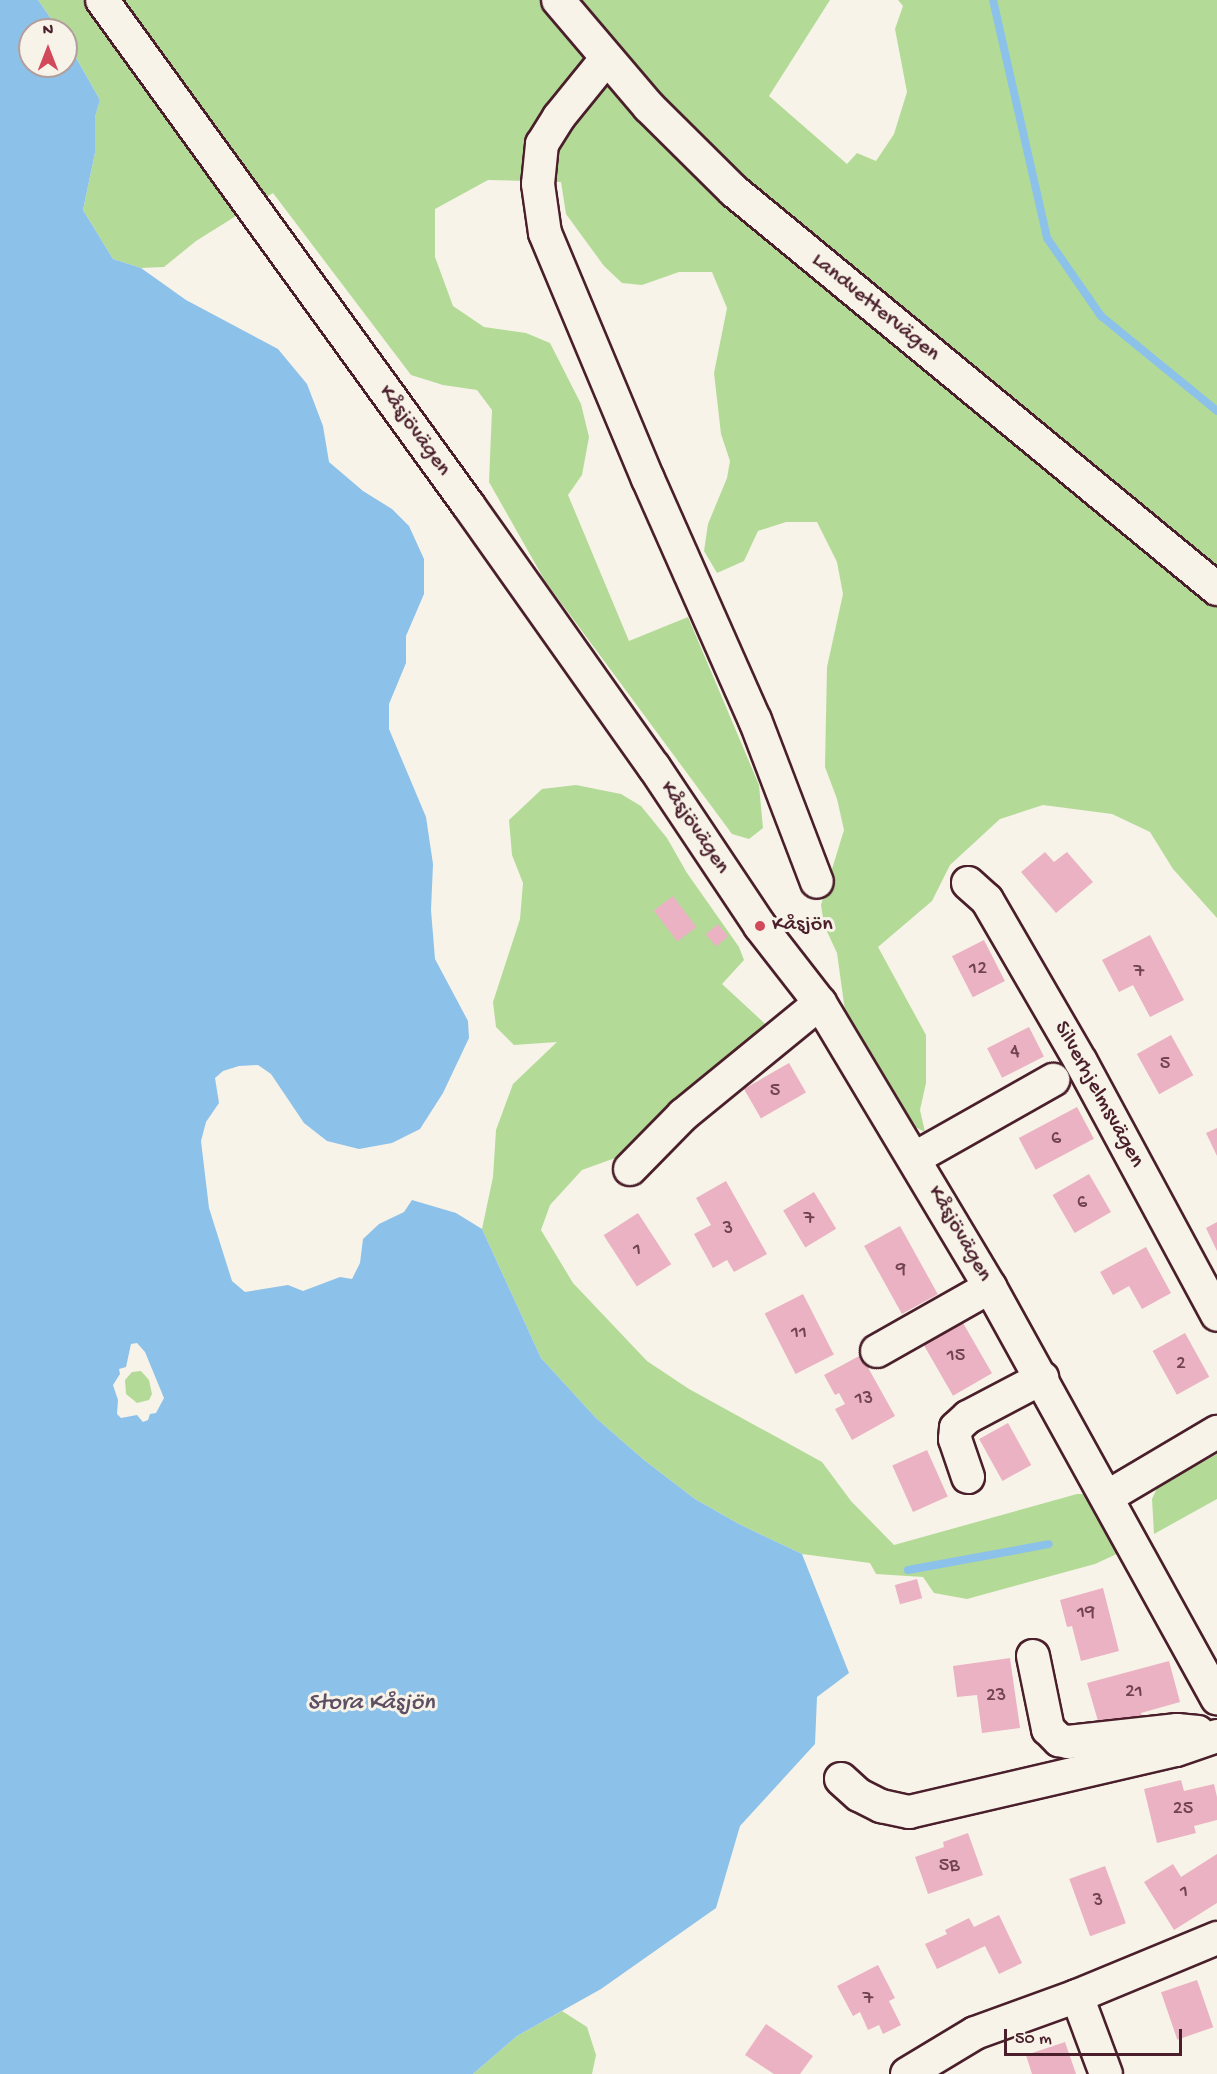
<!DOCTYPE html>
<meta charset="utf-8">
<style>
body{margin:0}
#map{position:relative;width:1217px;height:2074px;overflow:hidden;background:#f7f3e8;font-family:"Gochi Hand",sans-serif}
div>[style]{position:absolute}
.green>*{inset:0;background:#b3db97}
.water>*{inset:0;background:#8cc1ea}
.stream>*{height:8px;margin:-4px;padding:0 4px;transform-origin:4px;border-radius:4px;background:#8cc1ea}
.building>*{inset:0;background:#ebb2c3;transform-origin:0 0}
.roads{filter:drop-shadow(2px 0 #4a1f2b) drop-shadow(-2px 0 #4a1f2b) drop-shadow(0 2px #4a1f2b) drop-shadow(0 -2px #4a1f2b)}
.minor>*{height:32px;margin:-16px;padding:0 16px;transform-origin:16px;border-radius:16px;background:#f7f3e8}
.dots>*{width:16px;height:16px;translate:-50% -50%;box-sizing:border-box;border:3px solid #f7f3e8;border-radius:50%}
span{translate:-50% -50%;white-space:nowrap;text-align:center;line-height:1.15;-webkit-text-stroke:6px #f7f3e8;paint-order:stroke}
.number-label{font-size:20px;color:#724451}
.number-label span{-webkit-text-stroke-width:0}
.street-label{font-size:22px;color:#4a1f2b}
.poi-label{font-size:22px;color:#4a1f2b}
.left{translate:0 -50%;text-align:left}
.water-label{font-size:24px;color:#5e5064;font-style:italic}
.north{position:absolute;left:18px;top:18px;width:60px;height:60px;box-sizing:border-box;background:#f7f3e8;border:2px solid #b29e9c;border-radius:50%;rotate:0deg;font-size:16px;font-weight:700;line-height:24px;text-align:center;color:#4a1f2b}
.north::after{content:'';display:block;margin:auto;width:21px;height:27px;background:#d1495b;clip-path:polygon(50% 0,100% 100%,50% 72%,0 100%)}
.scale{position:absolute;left:1004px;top:2029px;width:178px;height:27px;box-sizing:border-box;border:3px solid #4a1f2b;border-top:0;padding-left:8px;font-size:18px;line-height:21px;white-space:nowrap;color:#4a1f2b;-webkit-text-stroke:4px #f7f3e8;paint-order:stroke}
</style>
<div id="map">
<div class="green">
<i style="clip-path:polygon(38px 0,830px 0,769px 96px,847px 164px,857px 153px,876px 161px,894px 134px,907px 92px,895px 29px,903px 6px,898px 0,1217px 0,1217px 918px,1173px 869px,1150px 832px,1112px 814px,1043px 805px,1000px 819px,950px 865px,932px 901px,878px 947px,926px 1035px,926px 1083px,920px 1110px,925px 1132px,913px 1126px,845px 1011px,837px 953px,824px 925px,821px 905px,844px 830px,837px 799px,825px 767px,827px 667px,843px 594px,837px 562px,817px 522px,786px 522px,758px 531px,744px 561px,717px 573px,704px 551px,708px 524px,727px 478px,730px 461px,721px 434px,714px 373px,727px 308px,712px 272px,679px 272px,642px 285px,622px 283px,604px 266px,566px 214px,561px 182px,488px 180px,435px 209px,435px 257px,453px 306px,484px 327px,526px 333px,550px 343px,581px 404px,589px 437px,582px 475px,568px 495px,629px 641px,688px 617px,759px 785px,763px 828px,749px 839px,732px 834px,545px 581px,489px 482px,492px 410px,477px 390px,443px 385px,411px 375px,273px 193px,196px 241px,164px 267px,141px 268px,113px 259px,83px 210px,95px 153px,95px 117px,100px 100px,66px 40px,66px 30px,59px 30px)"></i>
<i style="clip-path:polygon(576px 785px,621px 794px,641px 806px,667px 838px,687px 873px,739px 947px,744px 960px,722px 984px,774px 1032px,629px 1153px,582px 1170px,550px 1205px,541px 1230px,573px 1283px,647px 1361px,689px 1389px,822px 1462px,851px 1501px,894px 1545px,1077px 1494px,1092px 1494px,1121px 1552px,1095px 1564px,967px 1599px,934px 1593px,923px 1577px,876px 1574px,870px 1563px,802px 1554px,739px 1524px,695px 1499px,644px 1460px,596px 1418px,541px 1358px,482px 1229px,493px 1177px,496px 1130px,513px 1084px,557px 1042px,514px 1045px,496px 1027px,493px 1002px,520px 919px,523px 883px,512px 855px,509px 820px,542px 789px)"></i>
<i style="clip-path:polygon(141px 1371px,149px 1380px,152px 1394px,149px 1400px,137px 1403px,126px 1394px,125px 1380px,132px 1372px)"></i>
<i style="clip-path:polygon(1217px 1454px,1217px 1499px,1154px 1534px,1152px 1499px,1157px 1488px)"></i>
<i style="clip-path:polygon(562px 2011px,587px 2027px,596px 2055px,592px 2074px,473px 2074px,517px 2036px)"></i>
</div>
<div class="water">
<i style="clip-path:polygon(evenodd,0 0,38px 0,59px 30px,30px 30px,30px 66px,66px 66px,66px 40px,100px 100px,95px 117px,95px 153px,83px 210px,113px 259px,141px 268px,186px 300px,278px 349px,307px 384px,323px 426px,329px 462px,363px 491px,392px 509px,409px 526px,424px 559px,424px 594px,406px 636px,406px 663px,389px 704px,389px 729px,426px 817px,433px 864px,431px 910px,435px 959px,468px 1021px,469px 1038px,443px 1093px,420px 1129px,392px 1143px,359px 1149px,327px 1141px,304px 1123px,271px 1074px,258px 1065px,239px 1066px,223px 1071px,215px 1078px,219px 1103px,206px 1122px,201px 1141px,209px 1208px,232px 1281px,245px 1292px,288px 1285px,303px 1291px,340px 1277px,352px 1279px,360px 1263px,363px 1239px,379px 1224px,404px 1212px,412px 1200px,456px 1213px,482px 1229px,541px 1358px,596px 1418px,644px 1460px,695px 1499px,739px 1524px,802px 1554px,849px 1673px,817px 1697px,815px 1744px,740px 1826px,716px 1908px,601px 1989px,517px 2036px,473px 2074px,0 2074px,0 0,137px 1343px,145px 1352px,164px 1398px,156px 1413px,150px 1414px,148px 1420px,143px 1422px,137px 1415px,121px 1418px,117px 1414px,118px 1400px,113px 1385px,120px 1374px,119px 1369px,126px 1367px,131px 1344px,137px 1343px)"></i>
</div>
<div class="stream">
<i style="left:993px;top:0;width:244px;rotate:77.2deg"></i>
<i style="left:1047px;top:238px;width:95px;rotate:55.3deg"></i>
<i style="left:1101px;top:316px;width:150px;rotate:39.3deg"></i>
<i style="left:908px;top:1570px;width:143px;rotate:-10.4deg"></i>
</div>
<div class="building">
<i style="clip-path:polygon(1045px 852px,1054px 862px,1067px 852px,1093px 882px,1056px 913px,1021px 872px)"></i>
<i style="left:673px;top:896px;width:39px;height:24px;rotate:53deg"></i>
<i style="left:718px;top:924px;width:16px;height:16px;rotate:50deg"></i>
<i style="clip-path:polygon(1150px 935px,1184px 1000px,1150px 1017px,1133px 985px,1119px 992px,1102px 960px)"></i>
<i style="left:984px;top:940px;width:46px;height:36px;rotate:63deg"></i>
<i style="left:1029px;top:1027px;width:33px;height:47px;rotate:63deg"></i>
<i style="left:1171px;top:1035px;width:46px;height:39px;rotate:61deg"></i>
<i style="left:789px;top:1063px;width:34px;height:52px;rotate:60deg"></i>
<i style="left:1077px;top:1107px;width:36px;height:66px;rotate:62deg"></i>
<i style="clip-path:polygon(1217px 1128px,1217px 1156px,1206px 1133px)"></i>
<i style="left:1089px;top:1174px;width:44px;height:42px;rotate:60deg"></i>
<i style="clip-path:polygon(726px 1181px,767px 1254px,734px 1272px,727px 1260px,713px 1268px,694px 1234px,711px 1225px,696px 1198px)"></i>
<i style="left:814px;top:1192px;width:43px;height:36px;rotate:59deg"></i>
<i style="left:638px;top:1213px;width:61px;height:41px;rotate:57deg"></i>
<i style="clip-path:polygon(1217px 1222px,1217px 1251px,1206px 1228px)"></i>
<i style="left:900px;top:1226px;width:78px;height:41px;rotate:61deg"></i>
<i style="clip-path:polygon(1146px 1247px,1171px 1293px,1142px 1309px,1129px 1286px,1113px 1295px,1100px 1272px)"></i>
<i style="left:803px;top:1294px;width:68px;height:43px;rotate:63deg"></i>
<i style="left:959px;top:1316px;width:66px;height:45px;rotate:60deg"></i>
<i style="left:1185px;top:1333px;width:50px;height:37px;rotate:61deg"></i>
<i style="clip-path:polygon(861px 1355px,895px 1416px,852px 1440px,835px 1409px,845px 1404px,839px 1393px,835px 1395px,824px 1375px)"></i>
<i style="left:1008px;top:1423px;width:48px;height:33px;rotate:61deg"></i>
<i style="left:927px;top:1450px;width:51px;height:38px;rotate:66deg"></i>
<i style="left:917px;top:1579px;width:20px;height:23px;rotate:75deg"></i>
<i style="clip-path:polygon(1103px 1588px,1119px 1651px,1081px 1661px,1072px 1626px,1067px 1627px,1060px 1600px)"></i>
<i style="clip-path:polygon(1010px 1658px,1020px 1728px,982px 1733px,977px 1695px,957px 1697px,953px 1666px)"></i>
<i style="clip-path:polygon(1169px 1661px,1180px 1702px,1141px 1713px,1142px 1717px,1100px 1728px,1087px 1683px)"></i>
<i style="clip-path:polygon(1181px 1780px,1184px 1791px,1214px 1784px,1217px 1797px,1217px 1820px,1194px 1826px,1196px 1833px,1157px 1843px,1144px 1789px)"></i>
<i style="clip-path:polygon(968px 1833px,983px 1875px,928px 1894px,915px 1857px,944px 1847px,943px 1842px)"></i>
<i style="clip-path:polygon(1217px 1854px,1217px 1903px,1174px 1930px,1144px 1882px,1173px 1864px,1181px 1877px)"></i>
<i style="left:1105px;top:1866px;width:61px;height:38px;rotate:70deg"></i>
<i style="clip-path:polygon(999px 1915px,1022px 1963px,999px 1974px,985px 1946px,937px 1969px,925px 1944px,947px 1934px,945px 1930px,969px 1918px,974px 1927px)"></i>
<i style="clip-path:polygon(878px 1965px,895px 1998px,889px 2001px,901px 2025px,883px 2034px,879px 2025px,868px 2030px,860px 2012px,853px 2016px,837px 1986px)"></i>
<i style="left:1197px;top:1980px;width:50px;height:38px;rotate:71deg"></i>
<i style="clip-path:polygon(766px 2024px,813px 2056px,800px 2074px,774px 2074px,745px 2055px)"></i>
<i style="clip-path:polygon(1065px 2042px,1076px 2074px,1032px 2074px,1026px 2055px)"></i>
</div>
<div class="roads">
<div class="minor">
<i style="left:102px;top:0;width:625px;rotate:54.05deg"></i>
<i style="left:469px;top:506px;width:320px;rotate:54.7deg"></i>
<i style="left:654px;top:767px;width:191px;rotate:56.3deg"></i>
<i style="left:760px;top:926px;width:98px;rotate:52.1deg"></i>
<i style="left:820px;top:1003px;width:331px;rotate:59.1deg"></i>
<i style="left:990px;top:1287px;width:470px;rotate:61.1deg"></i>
<i style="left:558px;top:0;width:140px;rotate:49.6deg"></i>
<i style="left:649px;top:107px;width:120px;rotate:44.7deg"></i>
<i style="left:734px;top:191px;width:626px;rotate:39.49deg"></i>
<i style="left:606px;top:59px;width:75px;rotate:129deg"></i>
<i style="left:559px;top:117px;width:32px;rotate:122deg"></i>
<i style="left:542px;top:144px;width:40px;rotate:95.7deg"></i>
<i style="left:538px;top:184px;width:49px;rotate:81.9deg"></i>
<i style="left:545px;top:233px;width:267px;rotate:67.3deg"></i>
<i style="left:648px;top:479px;width:264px;rotate:66.1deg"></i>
<i style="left:755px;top:720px;width:173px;rotate:69.1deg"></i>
<i style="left:968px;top:883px;width:25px;rotate:42deg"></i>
<i style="left:987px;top:900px;width:187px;rotate:59.9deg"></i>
<i style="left:1081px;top:1062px;width:287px;rotate:61.7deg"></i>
<i style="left:915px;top:1158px;width:159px;rotate:-29.5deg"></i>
<i style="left:630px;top:1169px;width:76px;rotate:-45.5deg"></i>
<i style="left:683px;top:1115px;width:177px;rotate:-39.3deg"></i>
<i style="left:877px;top:1351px;width:130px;rotate:-29.5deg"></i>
<i style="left:968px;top:1477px;width:40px;rotate:-108.9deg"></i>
<i style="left:955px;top:1439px;width:11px;rotate:-85deg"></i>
<i style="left:956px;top:1428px;width:16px;rotate:-43deg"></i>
<i style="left:968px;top:1417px;width:84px;rotate:-27.8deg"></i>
<i style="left:1107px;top:1497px;width:128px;rotate:-30.6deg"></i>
<i style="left:1033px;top:1656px;width:75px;rotate:78.4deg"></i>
<i style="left:1048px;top:1729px;width:16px;rotate:45deg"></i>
<i style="left:1059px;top:1740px;width:9px;rotate:13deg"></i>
<i style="left:1068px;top:1742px;width:110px;rotate:-6.3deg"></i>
<i style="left:1177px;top:1730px;width:21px;rotate:5deg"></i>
<i style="left:841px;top:1779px;width:24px;rotate:42deg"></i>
<i style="left:859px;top:1795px;width:25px;rotate:27deg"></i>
<i style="left:881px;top:1806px;width:29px;rotate:12deg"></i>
<i style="left:909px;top:1812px;width:274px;rotate:-13.1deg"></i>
<i style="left:1176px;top:1750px;width:43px;rotate:-18.9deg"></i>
<i style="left:1077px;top:1996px;width:83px;rotate:69.6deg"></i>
<i style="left:907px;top:2074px;width:79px;rotate:-31.1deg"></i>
<i style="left:975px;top:2033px;width:109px;rotate:-19.9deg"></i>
<i style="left:1077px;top:1996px;width:152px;rotate:-22.5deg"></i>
</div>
</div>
<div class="dots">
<i style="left:760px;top:926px;background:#d1495b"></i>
</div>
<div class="number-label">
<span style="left:978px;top:969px">12</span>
<span style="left:1139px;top:972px">7</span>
<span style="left:1015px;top:1052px">4</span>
<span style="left:1165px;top:1064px">5</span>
<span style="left:775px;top:1091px">5</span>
<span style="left:1056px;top:1139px">6</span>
<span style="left:1082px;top:1203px">6</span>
<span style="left:809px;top:1219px">7</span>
<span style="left:728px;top:1229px">3</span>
<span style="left:637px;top:1250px">1</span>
<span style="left:901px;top:1270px">9</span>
<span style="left:799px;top:1333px">11</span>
<span style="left:956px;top:1356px">15</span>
<span style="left:1181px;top:1364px">2</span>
<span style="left:864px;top:1399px">13</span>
<span style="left:1086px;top:1613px">19</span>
<span style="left:1134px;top:1692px">21</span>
<span style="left:996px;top:1696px">23</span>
<span style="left:1183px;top:1809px">25</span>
<span style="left:949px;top:1866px">5B</span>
<span style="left:1184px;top:1892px">1</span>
<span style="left:1098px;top:1901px">3</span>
<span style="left:868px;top:1999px">7</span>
</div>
<div class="street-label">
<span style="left:875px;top:308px;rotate:39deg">Landvettervägen</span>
<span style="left:414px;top:431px;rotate:54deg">Kåsjövägen</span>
<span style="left:694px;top:828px;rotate:56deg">Kåsjövägen</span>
<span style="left:1098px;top:1095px;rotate:61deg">Silverhjelmsvägen</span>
<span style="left:959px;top:1234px;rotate:60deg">Kåsjövägen</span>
</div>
<div class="poi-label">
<span class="left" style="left:772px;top:926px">Kåsjön</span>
</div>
<div class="water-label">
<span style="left:371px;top:1704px">Stora Kåsjön</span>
</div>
<div class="north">N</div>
<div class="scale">50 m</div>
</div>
